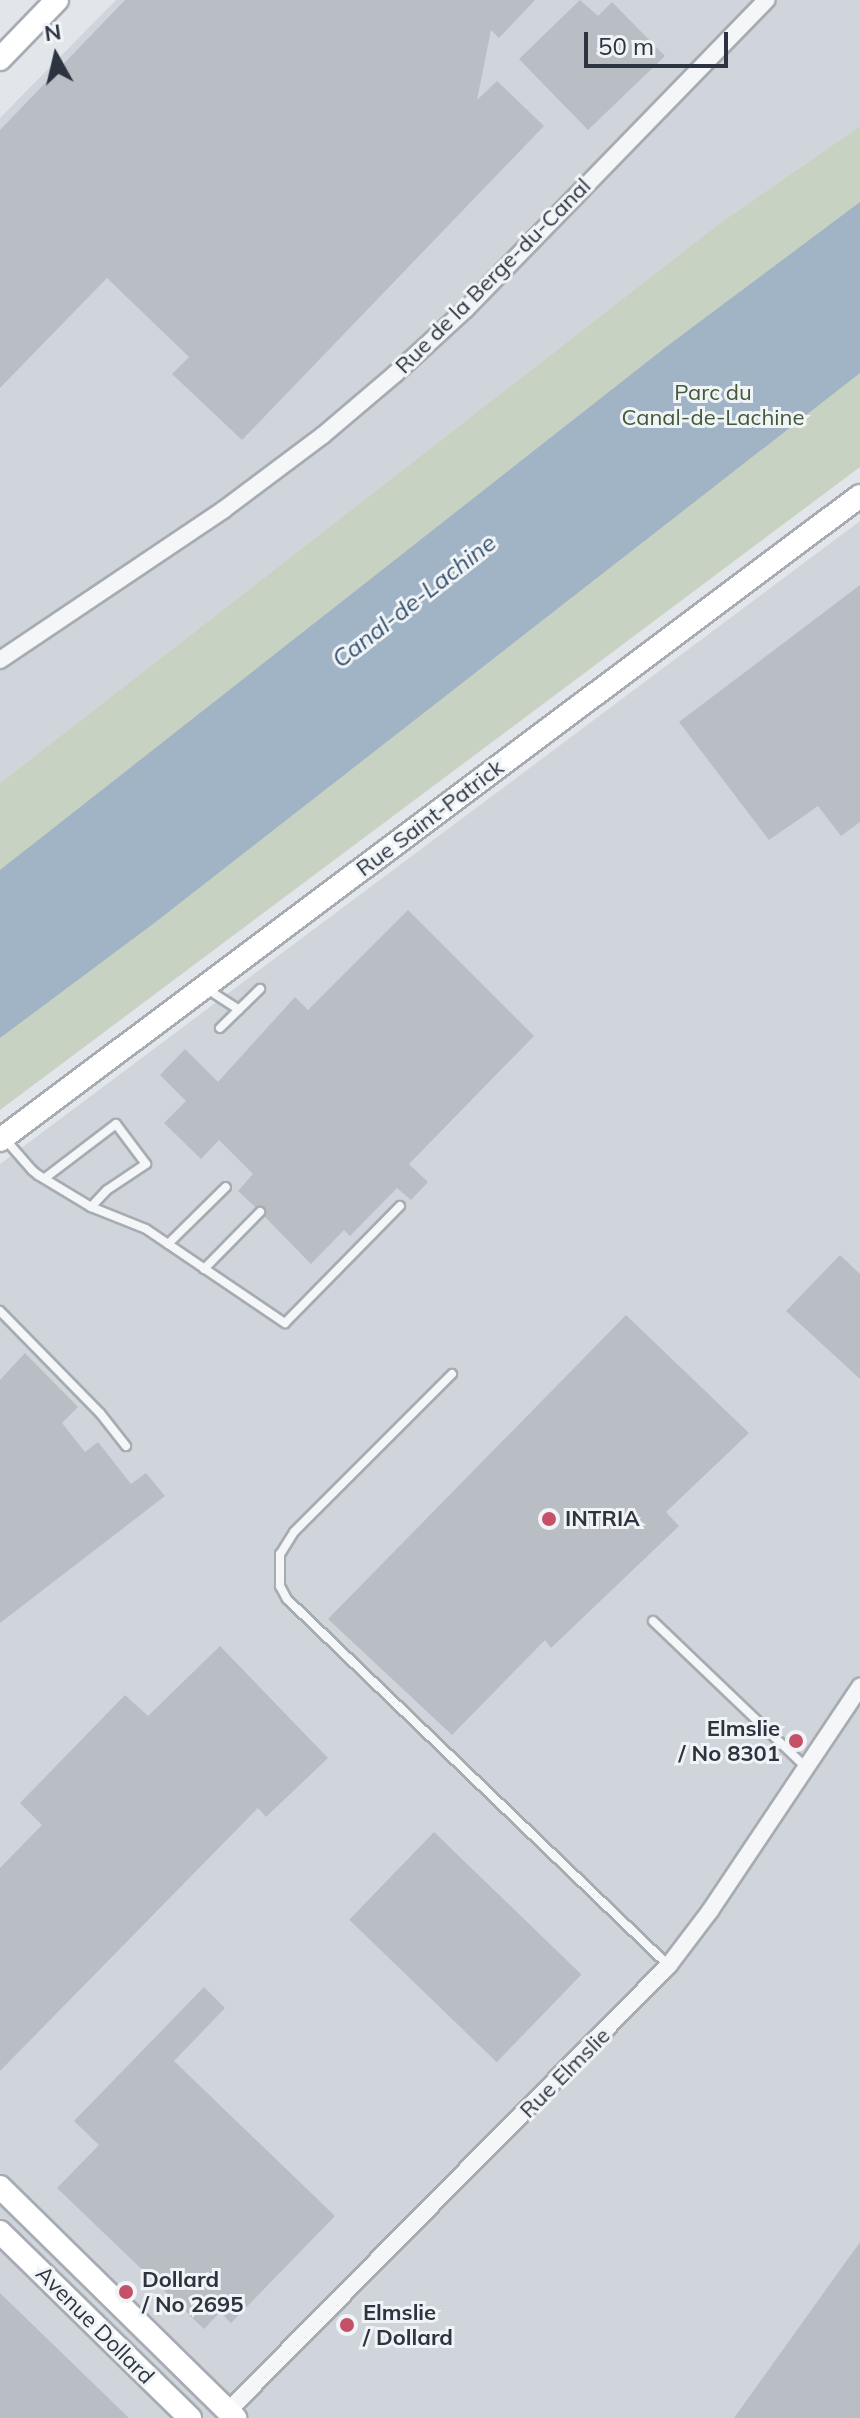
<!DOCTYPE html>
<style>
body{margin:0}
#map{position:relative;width:860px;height:2418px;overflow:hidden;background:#e2e5e9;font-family:Mulish,sans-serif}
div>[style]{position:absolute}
.built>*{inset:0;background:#d0d4db}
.green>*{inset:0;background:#c8d2c3}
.water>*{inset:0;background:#a0b4c6}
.building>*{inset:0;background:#b9bec5;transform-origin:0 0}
.roads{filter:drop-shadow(2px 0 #a7acb3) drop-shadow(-2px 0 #a7acb3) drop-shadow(0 2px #a7acb3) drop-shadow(0 -2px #a7acb3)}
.service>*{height:8px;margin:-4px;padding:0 4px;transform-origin:4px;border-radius:4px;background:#f4f6f8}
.minor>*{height:16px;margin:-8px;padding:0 8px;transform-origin:8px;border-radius:8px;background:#f4f6f8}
.secondary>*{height:22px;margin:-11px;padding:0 11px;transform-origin:11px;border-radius:11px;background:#fff}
.dots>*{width:22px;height:22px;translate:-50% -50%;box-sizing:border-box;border:4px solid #f1f4f7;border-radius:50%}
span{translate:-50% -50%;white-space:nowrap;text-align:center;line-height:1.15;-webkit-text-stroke:6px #f1f4f7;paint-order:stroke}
.street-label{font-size:22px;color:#2b3440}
.park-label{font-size:22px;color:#415a39}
.poi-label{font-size:22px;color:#2b3440;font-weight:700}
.left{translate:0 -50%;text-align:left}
.right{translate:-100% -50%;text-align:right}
.water-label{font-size:24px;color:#385471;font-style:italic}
.north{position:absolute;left:16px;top:16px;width:80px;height:80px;-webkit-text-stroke:6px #f1f4f7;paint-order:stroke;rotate:352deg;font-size:22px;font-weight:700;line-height:32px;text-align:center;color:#2b3440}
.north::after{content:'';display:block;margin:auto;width:28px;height:36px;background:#2b3440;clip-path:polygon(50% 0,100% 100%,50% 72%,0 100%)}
.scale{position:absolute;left:584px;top:32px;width:144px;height:36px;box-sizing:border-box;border:4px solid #2b3440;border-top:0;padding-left:10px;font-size:24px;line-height:28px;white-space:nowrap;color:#2b3440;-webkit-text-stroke:6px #f1f4f7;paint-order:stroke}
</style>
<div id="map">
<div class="built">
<i style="clip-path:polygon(116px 0,860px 0,860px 126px,720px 223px,0 783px,0 118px)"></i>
<i style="clip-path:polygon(860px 521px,860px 2418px,0 2418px,0 1164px)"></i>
</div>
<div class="green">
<i style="clip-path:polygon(860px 126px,860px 467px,0 1110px,0 783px,720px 223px)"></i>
</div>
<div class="water">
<i style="clip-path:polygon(860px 202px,860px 373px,153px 924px,0 1038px,0 870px,666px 347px)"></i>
</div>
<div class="building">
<i style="clip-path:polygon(125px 0,535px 0,499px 38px,491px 30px,477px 100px,497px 81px,544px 126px,242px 440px,172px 374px,189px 357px,107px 278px,0 388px,0 130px)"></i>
<i style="clip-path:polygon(580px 0,598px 16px,612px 2px,665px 56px,588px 130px,519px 59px)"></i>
<i style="clip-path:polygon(860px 585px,860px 822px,841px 836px,818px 806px,769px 840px,679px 722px)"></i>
<i style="clip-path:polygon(408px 910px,534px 1036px,409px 1164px,428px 1182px,411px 1200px,397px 1188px,350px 1236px,344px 1230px,311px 1264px,265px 1217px,265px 1208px,255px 1207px,238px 1191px,253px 1174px,219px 1140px,201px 1159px,164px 1123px,186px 1101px,160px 1075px,185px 1049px,218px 1082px,295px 997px,308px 1010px)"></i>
<i style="clip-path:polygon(840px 1255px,860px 1274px,860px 1379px,786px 1311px)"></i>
<i style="clip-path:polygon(626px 1315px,749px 1433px,666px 1512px,679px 1526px,551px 1648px,545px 1640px,452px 1735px,328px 1619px)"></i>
<i style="clip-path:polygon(25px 1353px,78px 1407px,62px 1423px,85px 1452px,98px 1442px,131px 1484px,146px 1473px,165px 1496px,0 1623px,0 1380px)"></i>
<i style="clip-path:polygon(220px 1646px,328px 1758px,266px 1817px,258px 1808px,0 2071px,0 1868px,42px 1825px,20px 1803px,125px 1695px,148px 1716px)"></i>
<i style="left:434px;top:1832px;width:205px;height:122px;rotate:44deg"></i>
<i style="clip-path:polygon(204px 1987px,225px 2008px,174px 2061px,335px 2216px,231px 2323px,220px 2312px,204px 2329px,57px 2188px,99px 2145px,74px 2121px)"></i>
<i style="clip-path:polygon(860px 2242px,860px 2418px,734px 2418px)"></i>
<i style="clip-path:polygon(0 2293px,129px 2418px,0 2418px)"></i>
</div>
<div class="roads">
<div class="service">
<i style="left:207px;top:989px;width:38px;rotate:33deg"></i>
<i style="left:220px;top:1028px;width:56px;rotate:-44.3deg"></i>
<i style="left:4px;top:1138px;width:43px;rotate:48.8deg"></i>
<i style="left:32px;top:1170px;width:8px;rotate:40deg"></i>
<i style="left:38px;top:1175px;width:62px;rotate:31.1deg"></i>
<i style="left:91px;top:1207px;width:23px;rotate:-47deg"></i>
<i style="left:107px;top:1190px;width:47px;rotate:-33.7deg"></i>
<i style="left:146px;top:1164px;width:50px;rotate:-126.9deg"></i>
<i style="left:116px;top:1124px;width:89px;rotate:142.7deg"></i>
<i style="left:91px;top:1207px;width:59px;rotate:21.8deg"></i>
<i style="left:146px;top:1229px;width:168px;rotate:34.1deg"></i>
<i style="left:285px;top:1323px;width:164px;rotate:-45.5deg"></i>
<i style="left:168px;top:1244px;width:81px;rotate:-44.5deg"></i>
<i style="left:204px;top:1269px;width:80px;rotate:-45.5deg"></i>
<i style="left:0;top:1311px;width:143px;rotate:45.6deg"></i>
<i style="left:100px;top:1413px;width:42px;rotate:51.8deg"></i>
<i style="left:452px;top:1374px;width:223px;rotate:135deg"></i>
<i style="left:294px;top:1532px;width:26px;rotate:122deg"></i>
<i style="left:280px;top:1554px;width:32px;rotate:90deg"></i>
<i style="left:280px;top:1586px;width:15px;rotate:62deg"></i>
<i style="left:287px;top:1599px;width:528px;rotate:43.85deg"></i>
<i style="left:653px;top:1621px;width:211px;rotate:43.7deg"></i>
</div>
<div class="minor">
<i style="left:0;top:660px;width:269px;rotate:-33.9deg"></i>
<i style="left:223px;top:510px;width:124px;rotate:-36.8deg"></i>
<i style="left:322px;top:436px;width:96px;rotate:-40.3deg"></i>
<i style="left:395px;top:374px;width:96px;rotate:-42.5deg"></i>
<i style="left:466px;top:309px;width:431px;rotate:-45.8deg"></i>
<i style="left:228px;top:2411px;width:627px;rotate:-45.32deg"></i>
<i style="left:669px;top:1965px;width:68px;rotate:-52.8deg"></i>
<i style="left:710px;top:1911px;width:270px;rotate:-56.2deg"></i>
</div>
<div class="secondary">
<i style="left:0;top:59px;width:82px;rotate:-46deg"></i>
<i style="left:0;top:1140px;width:1074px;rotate:-36.83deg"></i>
<i style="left:0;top:2187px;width:330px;rotate:44.5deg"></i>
<i style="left:0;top:2232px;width:266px;rotate:44.4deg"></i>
</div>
</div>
<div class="dots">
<i style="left:549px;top:1519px;background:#c45167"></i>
<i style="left:796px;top:1741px;background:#c45167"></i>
<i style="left:126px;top:2292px;background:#c45167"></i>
<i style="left:347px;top:2325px;background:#c45167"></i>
</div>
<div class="street-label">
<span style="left:493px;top:276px;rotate:-45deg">Rue de la Berge-du-Canal</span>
<span style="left:430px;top:818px;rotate:-37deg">Rue Saint-Patrick</span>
<span style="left:565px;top:2073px;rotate:-45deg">Rue Elmslie</span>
<span style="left:95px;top:2325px;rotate:45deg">Avenue Dollard</span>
</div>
<div class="park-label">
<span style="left:713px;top:405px">Parc du<br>Canal-de-Lachine</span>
</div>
<div class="poi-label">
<span class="left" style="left:565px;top:1519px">INTRIA</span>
<span class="right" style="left:780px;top:1741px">Elmslie<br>/ No 8301</span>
<span class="left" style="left:142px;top:2292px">Dollard<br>/ No 2695</span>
<span class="left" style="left:363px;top:2325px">Elmslie<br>/ Dollard</span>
</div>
<div class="water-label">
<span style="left:414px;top:601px;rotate:-38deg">Canal-de-Lachine</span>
</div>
<div class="north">N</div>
<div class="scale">50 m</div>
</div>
